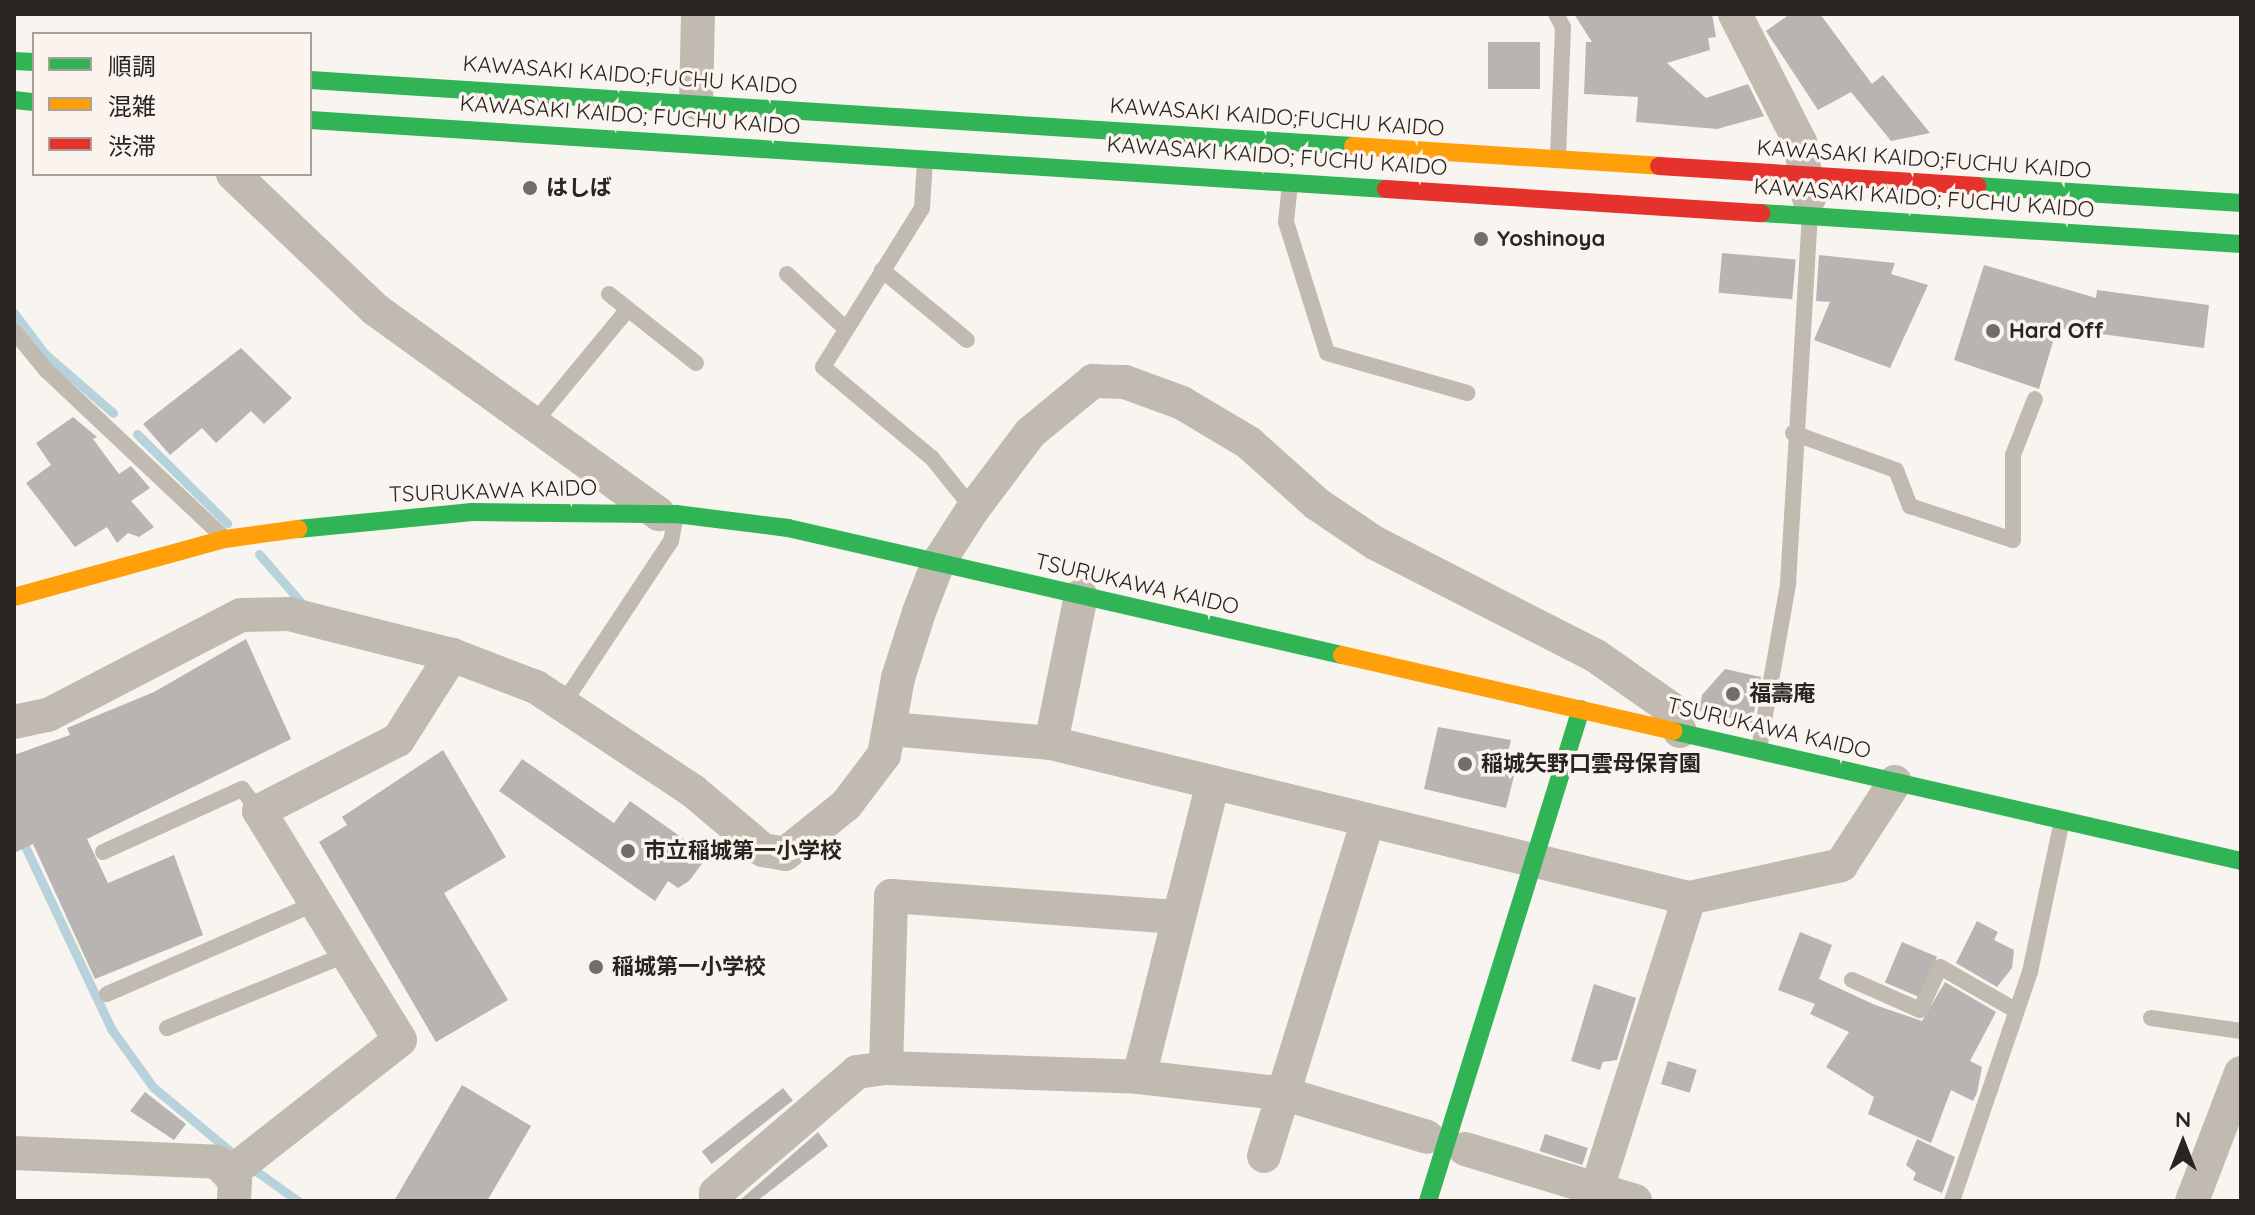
<!DOCTYPE html>
<meta charset="utf-8">
<style>
body{margin:0}
#map{position:relative;width:2255px;height:1215px;overflow:hidden;background:#f8f4f0;font-family:Quicksand,"Noto Sans JP",sans-serif}
div>[style]{position:absolute}
.stream>*{height:9px;margin:-4.5px;padding:0 4.5px;transform-origin:4.5px;border-radius:4.5px;background:#b8d2dc}
.building>*{inset:0;background:#b8b4b1;transform-origin:0 0}
.lane>*{height:16px;margin:-8px;padding:0 8px;transform-origin:8px;border-radius:8px;background:#c1bab0}
.street>*{height:34px;margin:-17px;padding:0 17px;transform-origin:17px;border-radius:17px;background:#c1bab0}
.fast>*{height:18px;margin:-9px;padding:0 9px;transform-origin:9px;border-radius:9px;background:#30b455}
.slow>*{height:18px;margin:-9px;padding:0 9px;transform-origin:9px;border-radius:9px;background:#ff9f0a}
.jam>*{height:18px;margin:-9px;padding:0 9px;transform-origin:9px;border-radius:9px;background:#e5322d}
.dots>*{width:22px;height:22px;translate:-50% -50%;box-sizing:border-box;border:4px solid #fbf3ed;border-radius:50%}
span{translate:-50% -50%;white-space:nowrap;text-align:center;line-height:1.15;-webkit-text-stroke:7px #fbf3ed;paint-order:stroke}
.street-label{font-size:22px;color:#272422}
.poi-label{font-size:22px;color:#272422;font-weight:700}
.left{translate:0 -50%;text-align:left}
.frame{position:absolute;inset:0;border:16px solid #272422;pointer-events:none}
.legend{position:absolute;left:32px;top:32px;width:280px;height:144px;box-sizing:border-box;background:#fbf3ed;border:2px solid #a6a09c;margin:0;padding:10px 14px;list-style:none;font-size:24px;color:#272422}
.legend li{display:flex;align-items:center;gap:16px;height:40px}
.legend b{width:40px;border:2px solid #a6a09c}
.north{position:absolute;left:2143px;top:1103px;width:80px;height:80px;-webkit-text-stroke:6px #fbf3ed;paint-order:stroke;rotate:0deg;font-size:22px;font-weight:700;line-height:32px;text-align:center;color:#272422}
.north::after{content:'';display:block;margin:auto;width:28px;height:36px;background:#272422;clip-path:polygon(50% 0,100% 100%,50% 72%,0 100%)}
</style>
<div id="map">
<div class="stream">
<i style="left:14px;top:313px;width:51px;rotate:52.9deg"></i>
<i style="left:45px;top:354px;width:90px;rotate:40.9deg"></i>
<i style="left:137px;top:434px;width:127px;rotate:44.7deg"></i>
<i style="left:259px;top:554px;width:72px;rotate:49deg"></i>
<i style="left:14px;top:823px;width:229px;rotate:64.7deg"></i>
<i style="left:112px;top:1030px;width:70px;rotate:54.3deg"></i>
<i style="left:153px;top:1087px;width:109px;rotate:39.8deg"></i>
<i style="left:249px;top:1166px;width:60px;rotate:35.5deg"></i>
</div>
<div class="building">
<i style="clip-path:polygon(1574px 14px,1712px 14px,1716px 37px,1708px 38px,1710px 50px,1667px 63px,1706px 98px,1748px 84px,1764px 116px,1717px 129px,1636px 122px,1638px 97px,1584px 94px,1586px 42px,1592px 42px)"></i>
<i style="clip-path:polygon(1790px 14px,1820px 14px,1872px 84px,1883px 75px,1930px 133px,1891px 141px,1851px 92px,1818px 110px,1766px 31px)"></i>
<i style="left:1488px;top:42px;width:52px;height:47px"></i>
<i style="left:1722px;top:253px;width:74px;height:40px;rotate:5deg"></i>
<i style="clip-path:polygon(1819px 255px,1895px 263px,1891px 274px,1928px 285px,1890px 368px,1814px 340px,1830px 302px,1816px 301px)"></i>
<i style="clip-path:polygon(1984px 265px,2096px 298px,2097px 290px,2209px 305px,2204px 348px,2057px 328px,2039px 389px,1954px 360px)"></i>
<i style="clip-path:polygon(241px 348px,292px 398px,264px 424px,251px 411px,216px 443px,202px 428px,170px 455px,143px 424px)"></i>
<i style="clip-path:polygon(73px 417px,97px 437px,93px 439px,119px 474px,131px 466px,150px 488px,131px 501px,154px 527px,139px 537px,128px 533px,117px 543px,107px 527px,75px 547px,26px 483px,51px 465px,36px 443px)"></i>
<i style="clip-path:polygon(246px 639px,291px 739px,87px 839px,108px 883px,174px 855px,203px 935px,95px 979px,33px 844px,14px 853px,14px 755px,70px 735px,67px 728px,154px 692px)"></i>
<i style="clip-path:polygon(1725px 669px,1761px 677px,1752px 723px,1699px 711px,1702px 695px)"></i>
<i style="clip-path:polygon(1438px 727px,1511px 740px,1507px 757px,1518px 760px,1506px 808px,1424px 789px)"></i>
<i style="clip-path:polygon(443px 750px,506px 857px,444px 893px,508px 1000px,436px 1042px,319px 842px,347px 825px,342px 817px)"></i>
<i style="clip-path:polygon(522px 759px,614px 823px,630px 801px,708px 856px,689px 881px,678px 888px,668px 881px,655px 901px,499px 791px)"></i>
<i style="clip-path:polygon(1977px 921px,1998px 932px,1994px 940px,2014px 950px,2012px 968px,1997px 987px,1956px 963px)"></i>
<i style="clip-path:polygon(1800px 932px,1832px 945px,1819px 979px,1875px 1005px,1922px 1021px,1945px 982px,1996px 1012px,1970px 1061px,1982px 1067px,1977px 1093px,1973px 1101px,1951px 1090px,1931px 1143px,1868px 1114px,1874px 1097px,1826px 1067px,1849px 1032px,1810px 1014px,1815px 1004px,1778px 990px)"></i>
<i style="left:1902px;top:942px;width:38px;height:44px;rotate:23deg"></i>
<i style="clip-path:polygon(1594px 984px,1636px 998px,1617px 1060px,1603px 1062px,1600px 1070px,1571px 1061px)"></i>
<i style="left:1668px;top:1061px;width:30px;height:24px;rotate:17deg"></i>
<i style="clip-path:polygon(462px 1085px,531px 1126px,487px 1201px,394px 1201px)"></i>
<i style="left:783px;top:1088px;width:16px;height:103px;rotate:52deg"></i>
<i style="clip-path:polygon(145px 1092px,186px 1124px,174px 1140px,130px 1111px)"></i>
<i style="clip-path:polygon(818px 1132px,828px 1146px,757px 1201px,739px 1201px)"></i>
<i style="left:1545px;top:1134px;width:45px;height:18px;rotate:18deg"></i>
<i style="clip-path:polygon(1917px 1139px,1955px 1157px,1942px 1193px,1913px 1180px,1916px 1173px,1906px 1165px)"></i>
</div>
<div class="lane">
<i style="left:1556px;top:14px;width:15px;rotate:62deg"></i>
<i style="left:1563px;top:27px;width:132px;rotate:92.2deg"></i>
<i style="left:925px;top:161px;width:47px;rotate:93.7deg"></i>
<i style="left:922px;top:208px;width:187px;rotate:121.9deg"></i>
<i style="left:823px;top:367px;width:142px;rotate:39.9deg"></i>
<i style="left:932px;top:458px;width:65px;rotate:51.2deg"></i>
<i style="left:1290px;top:184px;width:38px;rotate:96deg"></i>
<i style="left:1286px;top:222px;width:137px;rotate:72.6deg"></i>
<i style="left:1327px;top:353px;width:146px;rotate:15.9deg"></i>
<i style="left:882px;top:270px;width:110px;rotate:39.5deg"></i>
<i style="left:787px;top:274px;width:79px;rotate:43deg"></i>
<i style="left:609px;top:294px;width:111px;rotate:38.4deg"></i>
<i style="left:14px;top:331px;width:50px;rotate:50.6deg"></i>
<i style="left:46px;top:370px;width:241px;rotate:43.3deg"></i>
<i style="left:534px;top:423px;width:146px;rotate:-50.5deg"></i>
<i style="left:1793px;top:433px;width:109px;rotate:19.8deg"></i>
<i style="left:1896px;top:470px;width:39px;rotate:69deg"></i>
<i style="left:1910px;top:506px;width:108px;rotate:18.3deg"></i>
<i style="left:2013px;top:540px;width:85px;rotate:-90deg"></i>
<i style="left:2013px;top:455px;width:60px;rotate:-68.6deg"></i>
<i style="left:561px;top:707px;width:199px;rotate:-56.5deg"></i>
<i style="left:671px;top:541px;width:26px;rotate:-79deg"></i>
<i style="left:1759px;top:749px;width:168px;rotate:-80deg"></i>
<i style="left:1788px;top:584px;width:369px;rotate:-86.6deg"></i>
<i style="left:103px;top:852px;width:153px;rotate:-24.4deg"></i>
<i style="left:242px;top:789px;width:28px;rotate:52deg"></i>
<i style="left:1852px;top:980px;width:74px;rotate:23.8deg"></i>
<i style="left:1920px;top:1010px;width:47px;rotate:-65.1deg"></i>
<i style="left:1940px;top:967px;width:86px;rotate:29.8deg"></i>
<i style="left:107px;top:994px;width:226px;rotate:-23.5deg"></i>
<i style="left:2151px;top:1018px;width:91px;rotate:8.2deg"></i>
<i style="left:167px;top:1028px;width:195px;rotate:-22.3deg"></i>
<i style="left:1952px;top:1201px;width:242px;rotate:-71.2deg"></i>
<i style="left:2030px;top:972px;width:155px;rotate:-78.1deg"></i>
</div>
<div class="street">
<i style="left:1735px;top:14px;width:144px;rotate:63.1deg"></i>
<i style="left:1800px;top:142px;width:57px;rotate:80.9deg"></i>
<i style="left:696px;top:103px;width:89px;rotate:-88.7deg"></i>
<i style="left:233px;top:174px;width:197px;rotate:43.6deg"></i>
<i style="left:376px;top:310px;width:349px;rotate:35.8deg"></i>
<i style="left:14px;top:722px;width:35px;rotate:-12deg"></i>
<i style="left:48px;top:715px;width:217px;rotate:-27.4deg"></i>
<i style="left:241px;top:615px;width:48px;rotate:-1.2deg"></i>
<i style="left:289px;top:614px;width:168px;rotate:14.1deg"></i>
<i style="left:452px;top:655px;width:90px;rotate:20.9deg"></i>
<i style="left:536px;top:687px;width:188px;rotate:33.5deg"></i>
<i style="left:693px;top:791px;width:92px;rotate:40.1deg"></i>
<i style="left:763px;top:850px;width:22px;rotate:10deg"></i>
<i style="left:785px;top:854px;width:78px;rotate:-38.8deg"></i>
<i style="left:846px;top:805px;width:63px;rotate:-52.8deg"></i>
<i style="left:884px;top:755px;width:78px;rotate:-79.7deg"></i>
<i style="left:898px;top:678px;width:69px;rotate:-72.3deg"></i>
<i style="left:919px;top:612px;width:53px;rotate:-68.8deg"></i>
<i style="left:938px;top:563px;width:64px;rotate:-57.1deg"></i>
<i style="left:973px;top:509px;width:95px;rotate:-53.1deg"></i>
<i style="left:1030px;top:433px;width:82px;rotate:-39.5deg"></i>
<i style="left:1093px;top:381px;width:32px;rotate:2deg"></i>
<i style="left:1125px;top:382px;width:61px;rotate:20.2deg"></i>
<i style="left:1182px;top:403px;width:78px;rotate:30.8deg"></i>
<i style="left:1249px;top:443px;width:91px;rotate:41.9deg"></i>
<i style="left:1317px;top:504px;width:70px;rotate:33.9deg"></i>
<i style="left:1375px;top:543px;width:248px;rotate:27.1deg"></i>
<i style="left:1596px;top:656px;width:90px;rotate:35.1deg"></i>
<i style="left:1670px;top:708px;width:25px;rotate:67deg"></i>
<i style="left:891px;top:729px;width:161px;rotate:5deg"></i>
<i style="left:1051px;top:743px;width:657px;rotate:13.66deg"></i>
<i style="left:1051px;top:743px;width:150px;rotate:-78.5deg"></i>
<i style="left:886px;top:1068px;width:172px;rotate:-88.3deg"></i>
<i style="left:891px;top:896px;width:286px;rotate:4.2deg"></i>
<i style="left:1139px;top:1077px;width:304px;rotate:-75.9deg"></i>
<i style="left:1465px;top:1149px;width:178px;rotate:17deg"></i>
<i style="left:14px;top:1153px;width:203px;rotate:2.5deg"></i>
<i style="left:217px;top:1162px;width:25px;rotate:45deg"></i>
<i style="left:235px;top:1180px;width:21px;rotate:93deg"></i>
<i style="left:1264px;top:1156px;width:351px;rotate:-72.8deg"></i>
<i style="left:229px;top:1174px;width:217px;rotate:-38.1deg"></i>
<i style="left:400px;top:1040px;width:269px;rotate:-121.6deg"></i>
<i style="left:259px;top:811px;width:156px;rotate:-27.1deg"></i>
<i style="left:398px;top:740px;width:101px;rotate:-57.6deg"></i>
<i style="left:716px;top:1201px;width:8px;rotate:-90deg"></i>
<i style="left:716px;top:1193px;width:186px;rotate:-40.6deg"></i>
<i style="left:857px;top:1072px;width:29px;rotate:-8deg"></i>
<i style="left:886px;top:1068px;width:253px;rotate:2deg"></i>
<i style="left:1139px;top:1077px;width:147px;rotate:6.6deg"></i>
<i style="left:1285px;top:1094px;width:148px;rotate:16.8deg"></i>
<i style="left:1593px;top:1201px;width:318px;rotate:-72.4deg"></i>
<i style="left:1689px;top:898px;width:156px;rotate:-12.2deg"></i>
<i style="left:1841px;top:865px;width:99px;rotate:-57deg"></i>
<i style="left:2192px;top:1201px;width:137px;rotate:-69.1deg"></i>
</div>
<div class="fast">
<i style="left:14px;top:61px;width:20px;rotate:3deg"></i>
<i style="left:310px;top:80px;width:1045px;rotate:3.62deg"></i>
<i style="left:14px;top:100px;width:20px;rotate:6deg"></i>
<i style="left:310px;top:120px;width:1078px;rotate:3.67deg"></i>
<i style="left:1977px;top:186px;width:265px;rotate:3.7deg"></i>
<i style="left:1761px;top:213px;width:481px;rotate:3.7deg"></i>
<i style="left:298px;top:529px;width:175px;rotate:-5.6deg"></i>
<i style="left:472px;top:512px;width:204px;rotate:0.6deg"></i>
<i style="left:676px;top:514px;width:113px;rotate:7.1deg"></i>
<i style="left:788px;top:528px;width:568px;rotate:12.91deg"></i>
<i style="left:1673px;top:731px;width:583px;rotate:12.89deg"></i>
<i style="left:1428px;top:1201px;width:515px;rotate:-72.73deg"></i>
</div>
<div class="slow">
<i style="left:1353px;top:146px;width:307px;rotate:3.7deg"></i>
<i style="left:14px;top:597px;width:219px;rotate:-15.4deg"></i>
<i style="left:225px;top:539px;width:74px;rotate:-7.8deg"></i>
<i style="left:1342px;top:655px;width:340px;rotate:12.9deg"></i>
</div>
<div class="jam">
<i style="left:1659px;top:166px;width:319px;rotate:3.6deg"></i>
<i style="left:1386px;top:189px;width:376px;rotate:3.7deg"></i>
</div>
<div class="dots">
<i style="left:530px;top:188px;background:#706d6a"></i>
<i style="left:1481px;top:239px;background:#706d6a"></i>
<i style="left:1993px;top:331px;background:#706d6a"></i>
<i style="left:1733px;top:694px;background:#706d6a"></i>
<i style="left:1465px;top:764px;background:#706d6a"></i>
<i style="left:628px;top:851px;background:#706d6a"></i>
<i style="left:596px;top:967px;background:#706d6a"></i>
</div>
<div class="street-label">
<span style="left:630px;top:75px;rotate:4deg">KAWASAKI KAIDO;FUCHU KAIDO</span>
<span style="left:630px;top:115px;rotate:4deg">KAWASAKI KAIDO; FUCHU KAIDO</span>
<span style="left:1277px;top:117px;rotate:4deg">KAWASAKI KAIDO;FUCHU KAIDO</span>
<span style="left:1277px;top:156px;rotate:4deg">KAWASAKI KAIDO; FUCHU KAIDO</span>
<span style="left:1924px;top:159px;rotate:4deg">KAWASAKI KAIDO;FUCHU KAIDO</span>
<span style="left:1924px;top:198px;rotate:4deg">KAWASAKI KAIDO; FUCHU KAIDO</span>
<span style="left:493px;top:491px;rotate:-2deg">TSURUKAWA KAIDO</span>
<span style="left:1137px;top:584px;rotate:13deg">TSURUKAWA KAIDO</span>
<span style="left:1769px;top:728px;rotate:13deg">TSURUKAWA KAIDO</span>
</div>
<div class="poi-label">
<span class="left" style="left:546px;top:188px">はしば</span>
<span class="left" style="left:1497px;top:239px">Yoshinoya</span>
<span class="left" style="left:2009px;top:331px">Hard Off</span>
<span class="left" style="left:1749px;top:694px">福壽庵</span>
<span class="left" style="left:1481px;top:764px">稲城矢野口雲母保育園</span>
<span class="left" style="left:644px;top:851px">市立稲城第一小学校</span>
<span class="left" style="left:612px;top:967px">稲城第一小学校</span>
</div>
<div class="frame"></div>
<ul class="legend">
<li><b style="height:10px;background:#30b455"></b>順調</li>
<li><b style="height:10px;background:#ff9f0a"></b>混雑</li>
<li><b style="height:10px;background:#e5322d"></b>渋滞</li>
</ul>
<div class="north">N</div>
</div>
